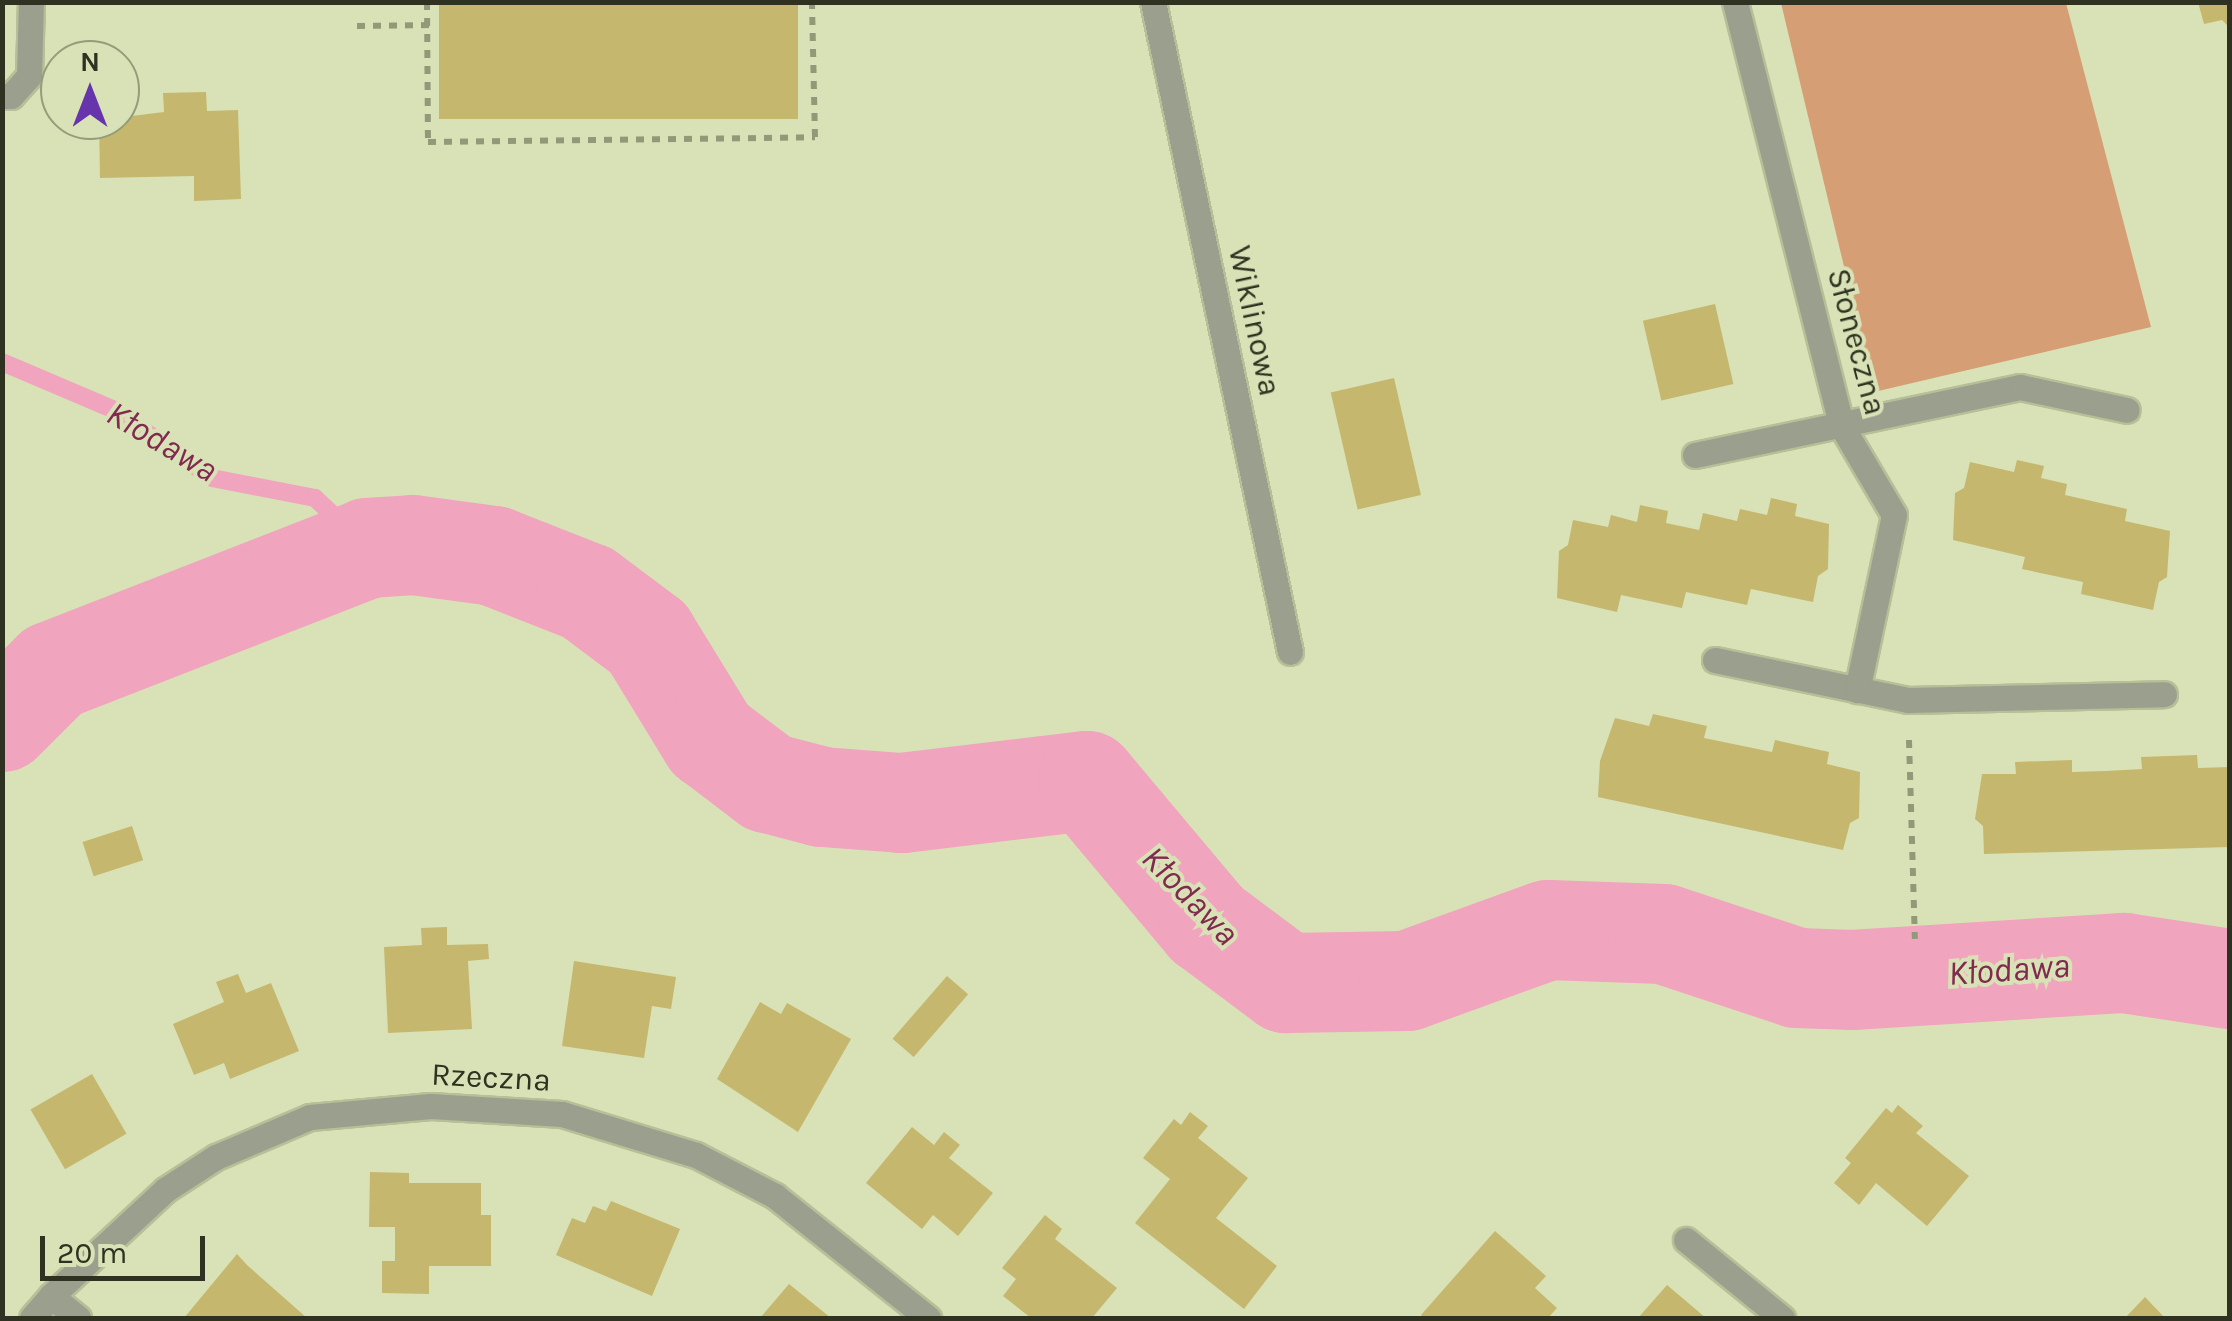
<!DOCTYPE html>
<meta charset="utf-8">
<style>
body{margin:0}
#map{position:relative;width:2232px;height:1321px;overflow:hidden;background:#d8e2b6;font-family:Karla,sans-serif}
div>[style]{position:absolute}
.green>*{inset:0;background:#d59e74}
.stream>*{height:18px;margin:-9px;padding:0 9px;transform-origin:9px;border-radius:9px;background:#f0a4bd}
.river>*{height:100px;margin:-50px;padding:0 50px;transform-origin:50px;border-radius:50px;background:#f0a4bd}
.building>*{inset:0;background:#c6b76e;transform-origin:0 0}
.path>*{height:6px;margin-top:-3px;transform-origin:0;background:repeating-linear-gradient(90deg,#929978 0 8px,transparent 0 16px)}
.roads{filter:drop-shadow(2px 0 #b6bf98) drop-shadow(-2px 0 #b6bf98) drop-shadow(0 2px #b6bf98) drop-shadow(0 -2px #b6bf98)}
.service>*{height:25px;margin:-12.5px;padding:0 12.5px;transform-origin:12.5px;border-radius:12.5px;background:#9b9f8d}
.minor>*{height:25px;margin:-12.5px;padding:0 12.5px;transform-origin:12.5px;border-radius:12.5px;background:#9b9f8d}
span{translate:-50% -50%;white-space:nowrap;text-align:center;line-height:1.15;-webkit-text-stroke:8px #d8e2b6;paint-order:stroke}
.street-label{font-size:32px;color:#2f3221}
.water-label{font-size:35px;color:#812a4f;font-style:italic}
.frame{position:absolute;inset:0;border:5px solid #2f3221;pointer-events:none}
.north{position:absolute;left:40px;top:40px;width:100px;height:100px;box-sizing:border-box;background:#d8e2b6;border:2px solid #949c7a;border-radius:50%;rotate:0deg;font-size:28px;font-weight:700;line-height:40px;text-align:center;color:#2f3221}
.north::after{content:'';display:block;margin:auto;width:35px;height:45px;background:#6635ac;clip-path:polygon(50% 0,100% 100%,50% 72%,0 100%)}
.scale{position:absolute;left:40px;top:1236px;width:165px;height:45px;box-sizing:border-box;border:5px solid #2f3221;border-top:0;padding-left:12px;font-size:30px;line-height:35px;white-space:nowrap;color:#2f3221;-webkit-text-stroke:8px #d8e2b6;paint-order:stroke}
</style>
<div id="map">
<div class="green">
<i style="clip-path:polygon(1781px 3px,2066px 3px,2151px 327px,1874px 392px)"></i>
</div>
<div class="stream">
<i style="left:2px;top:362px;width:120px;rotate:23.1deg"></i>
<i style="left:112px;top:409px;width:121px;rotate:34.6deg"></i>
<i style="left:212px;top:478px;width:105px;rotate:11deg"></i>
<i style="left:315px;top:498px;width:73px;rotate:43.3deg"></i>
</div>
<div class="river">
<i style="left:2px;top:722px;width:72px;rotate:-45deg"></i>
<i style="left:53px;top:671px;width:338px;rotate:-21.3deg"></i>
<i style="left:368px;top:548px;width:45px;rotate:-3.8deg"></i>
<i style="left:413px;top:545px;width:82px;rotate:7.7deg"></i>
<i style="left:494px;top:556px;width:101px;rotate:21.5deg"></i>
<i style="left:588px;top:593px;width:75px;rotate:36.9deg"></i>
<i style="left:648px;top:638px;width:119px;rotate:58.5deg"></i>
<i style="left:710px;top:739px;width:73px;rotate:37.2deg"></i>
<i style="left:768px;top:783px;width:56px;rotate:14.5deg"></i>
<i style="left:822px;top:797px;width:80px;rotate:4.3deg"></i>
<i style="left:902px;top:803px;width:186px;rotate:-6.8deg"></i>
<i style="left:1087px;top:781px;width:187px;rotate:50deg"></i>
<i style="left:1207px;top:924px;width:99px;rotate:36.8deg"></i>
<i style="left:1286px;top:983px;width:121px;rotate:-0.9deg"></i>
<i style="left:1407px;top:981px;width:150px;rotate:-19.9deg"></i>
<i style="left:1548px;top:930px;width:116px;rotate:2deg"></i>
<i style="left:1664px;top:934px;width:140px;rotate:18.3deg"></i>
<i style="left:1797px;top:978px;width:55px;rotate:2.1deg"></i>
<i style="left:1852px;top:980px;width:273px;rotate:-3.6deg"></i>
<i style="left:2124px;top:963px;width:107px;rotate:8.6deg"></i>
</div>
<div class="building">
<i style="left:439px;top:2px;width:359px;height:117px"></i>
<i style="clip-path:polygon(2198px 2px,2230px 2px,2230px 28px,2222px 20px,2204px 24px)"></i>
<i style="clip-path:polygon(206px 92px,207px 111px,238px 110px,241px 199px,194px 201px,194px 176px,100px 178px,99px 120px,164px 112px,163px 93px)"></i>
<i style="left:1715px;top:304px;width:82px;height:74px;rotate:77deg"></i>
<i style="left:1394px;top:378px;width:120px;height:65px;rotate:77deg"></i>
<i style="clip-path:polygon(2017px 460px,2044px 466px,2041px 478px,2067px 484px,2065px 495px,2127px 509px,2125px 521px,2170px 531px,2167px 577px,2159px 582px,2153px 610px,2081px 594px,2083px 582px,2022px 569px,2025px 557px,1953px 540px,1955px 493px,1964px 488px,1970px 462px,2014px 472px)"></i>
<i style="clip-path:polygon(1771px 498px,1797px 504px,1795px 516px,1829px 524px,1828px 569px,1818px 576px,1813px 602px,1751px 589px,1747px 605px,1686px 592px,1682px 608px,1621px 595px,1617px 612px,1557px 598px,1559px 551px,1568px 545px,1573px 520px,1608px 527px,1611px 515px,1637px 522px,1640px 505px,1668px 511px,1666px 523px,1699px 530px,1703px 513px,1737px 521px,1740px 509px,1767px 515px)"></i>
<i style="clip-path:polygon(1653px 714px,1707px 726px,1704px 738px,1772px 752px,1775px 740px,1829px 752px,1827px 764px,1860px 772px,1859px 818px,1850px 823px,1843px 850px,1598px 797px,1600px 761px,1615px 718px,1649px 726px)"></i>
<i style="clip-path:polygon(2197px 755px,2198px 768px,2230px 767px,2230px 847px,1984px 854px,1983px 826px,1975px 819px,1982px 774px,2016px 774px,2015px 762px,2072px 760px,2072px 772px,2106px 771px,2142px 769px,2141px 757px)"></i>
<i style="left:132px;top:826px;width:36px;height:52px;rotate:72deg"></i>
<i style="clip-path:polygon(447px 927px,447px 945px,488px 944px,489px 959px,468px 961px,472px 1029px,388px 1033px,384px 947px,422px 945px,421px 928px)"></i>
<i style="clip-path:polygon(574px 961px,676px 977px,671px 1009px,652px 1006px,644px 1058px,562px 1046px)"></i>
<i style="clip-path:polygon(238px 974px,246px 993px,271px 983px,299px 1051px,230px 1079px,224px 1063px,194px 1075px,173px 1024px,224px 1002px,216px 982px)"></i>
<i style="left:947px;top:976px;width:28px;height:83px;rotate:41deg"></i>
<i style="clip-path:polygon(760px 1002px,781px 1014px,787px 1003px,851px 1039px,798px 1132px,717px 1079px)"></i>
<i style="left:92px;top:1074px;width:69px;height:71px;rotate:60deg"></i>
<i style="clip-path:polygon(1898px 1105px,1923px 1126px,1916px 1133px,1969px 1176px,1927px 1226px,1876px 1183px,1859px 1205px,1834px 1183px,1851px 1163px,1845px 1158px,1886px 1108px,1892px 1113px)"></i>
<i style="clip-path:polygon(1190px 1112px,1208px 1126px,1198px 1138px,1248px 1178px,1216px 1218px,1277px 1266px,1244px 1309px,1135px 1223px,1170px 1179px,1143px 1158px,1174px 1119px,1181px 1125px)"></i>
<i style="clip-path:polygon(912px 1127px,934px 1145px,944px 1132px,960px 1145px,949px 1158px,993px 1193px,958px 1236px,933px 1215px,922px 1229px,866px 1183px)"></i>
<i style="clip-path:polygon(370px 1172px,409px 1173px,409px 1183px,481px 1183px,481px 1215px,491px 1215px,491px 1266px,429px 1266px,429px 1294px,382px 1293px,382px 1261px,395px 1261px,395px 1227px,369px 1227px)"></i>
<i style="clip-path:polygon(611px 1201px,680px 1229px,652px 1296px,556px 1255px,572px 1218px,585px 1223px,593px 1206px,606px 1211px)"></i>
<i style="clip-path:polygon(1045px 1215px,1062px 1229px,1055px 1239px,1117px 1288px,1092px 1318px,1031px 1318px,1003px 1296px,1016px 1279px,1002px 1268px)"></i>
<i style="clip-path:polygon(1495px 1231px,1546px 1276px,1535px 1288px,1557px 1308px,1548px 1318px,1425px 1318px,1421px 1315px)"></i>
<i style="clip-path:polygon(237px 1254px,247px 1265px,307px 1318px,184px 1318px)"></i>
<i style="clip-path:polygon(789px 1284px,831px 1318px,760px 1318px)"></i>
<i style="clip-path:polygon(1667px 1285px,1706px 1318px,1638px 1318px)"></i>
<i style="clip-path:polygon(2145px 1297px,2165px 1318px,2125px 1318px)"></i>
</div>
<div class="path">
<i style="left:427px;top:2px;width:140px;rotate:89.6deg"></i>
<i style="left:428px;top:142px;width:387px;rotate:-0.7deg"></i>
<i style="left:815px;top:137px;width:135px;rotate:-91.3deg"></i>
<i style="left:357px;top:26px;width:78px;rotate:-0.7deg"></i>
<i style="left:1909px;top:740px;width:199px;rotate:88.3deg"></i>
</div>
<div class="roads">
<div class="service">
<i style="left:1695px;top:455px;width:332px;rotate:-11.8deg"></i>
<i style="left:2020px;top:387px;width:109px;rotate:12.1deg"></i>
<i style="left:1715px;top:660px;width:197px;rotate:11.7deg"></i>
<i style="left:1908px;top:700px;width:256px;rotate:-1.3deg"></i>
</div>
<div class="minor">
<i style="left:1153px;top:2px;width:664px;rotate:78.1deg"></i>
<i style="left:1735px;top:2px;width:436px;rotate:75.9deg"></i>
<i style="left:1841px;top:425px;width:104px;rotate:59.5deg"></i>
<i style="left:1894px;top:515px;width:179px;rotate:101.9deg"></i>
<i style="left:2px;top:96px;width:9px"></i>
<i style="left:11px;top:96px;width:27px;rotate:-48deg"></i>
<i style="left:29px;top:76px;width:74px;rotate:-88.5deg"></i>
<i style="left:1686px;top:1240px;width:124px;rotate:39.1deg"></i>
<i style="left:51px;top:1296px;width:156px;rotate:-42.9deg"></i>
<i style="left:165px;top:1190px;width:61px;rotate:-32.9deg"></i>
<i style="left:216px;top:1157px;width:102px;rotate:-23.1deg"></i>
<i style="left:310px;top:1117px;width:121px;rotate:-5.2deg"></i>
<i style="left:431px;top:1106px;width:131px;rotate:3.5deg"></i>
<i style="left:562px;top:1114px;width:140px;rotate:17deg"></i>
<i style="left:696px;top:1155px;width:89px;rotate:27.4deg"></i>
<i style="left:775px;top:1196px;width:196px;rotate:38.6deg"></i>
<i style="left:32px;top:1318px;width:29px;rotate:-49deg"></i>
<i style="left:51px;top:1296px;width:35px;rotate:39deg"></i>
</div>
</div>
<div class="street-label">
<span style="left:1254px;top:321px;rotate:78deg">Wiklinowa</span>
<span style="left:1856px;top:342px;rotate:75deg">Słoneczna</span>
<span style="left:491px;top:1078px;rotate:3deg">Rzeczna</span>
</div>
<div class="water-label">
<span style="left:162px;top:442px;rotate:31deg">Kłodawa</span>
<span style="left:1190px;top:896px;rotate:46deg">Kłodawa</span>
<span style="left:2009px;top:970px;rotate:-4deg">Kłodawa</span>
</div>
<div class="frame"></div>
<div class="north">N</div>
<div class="scale">20 m</div>
</div>
